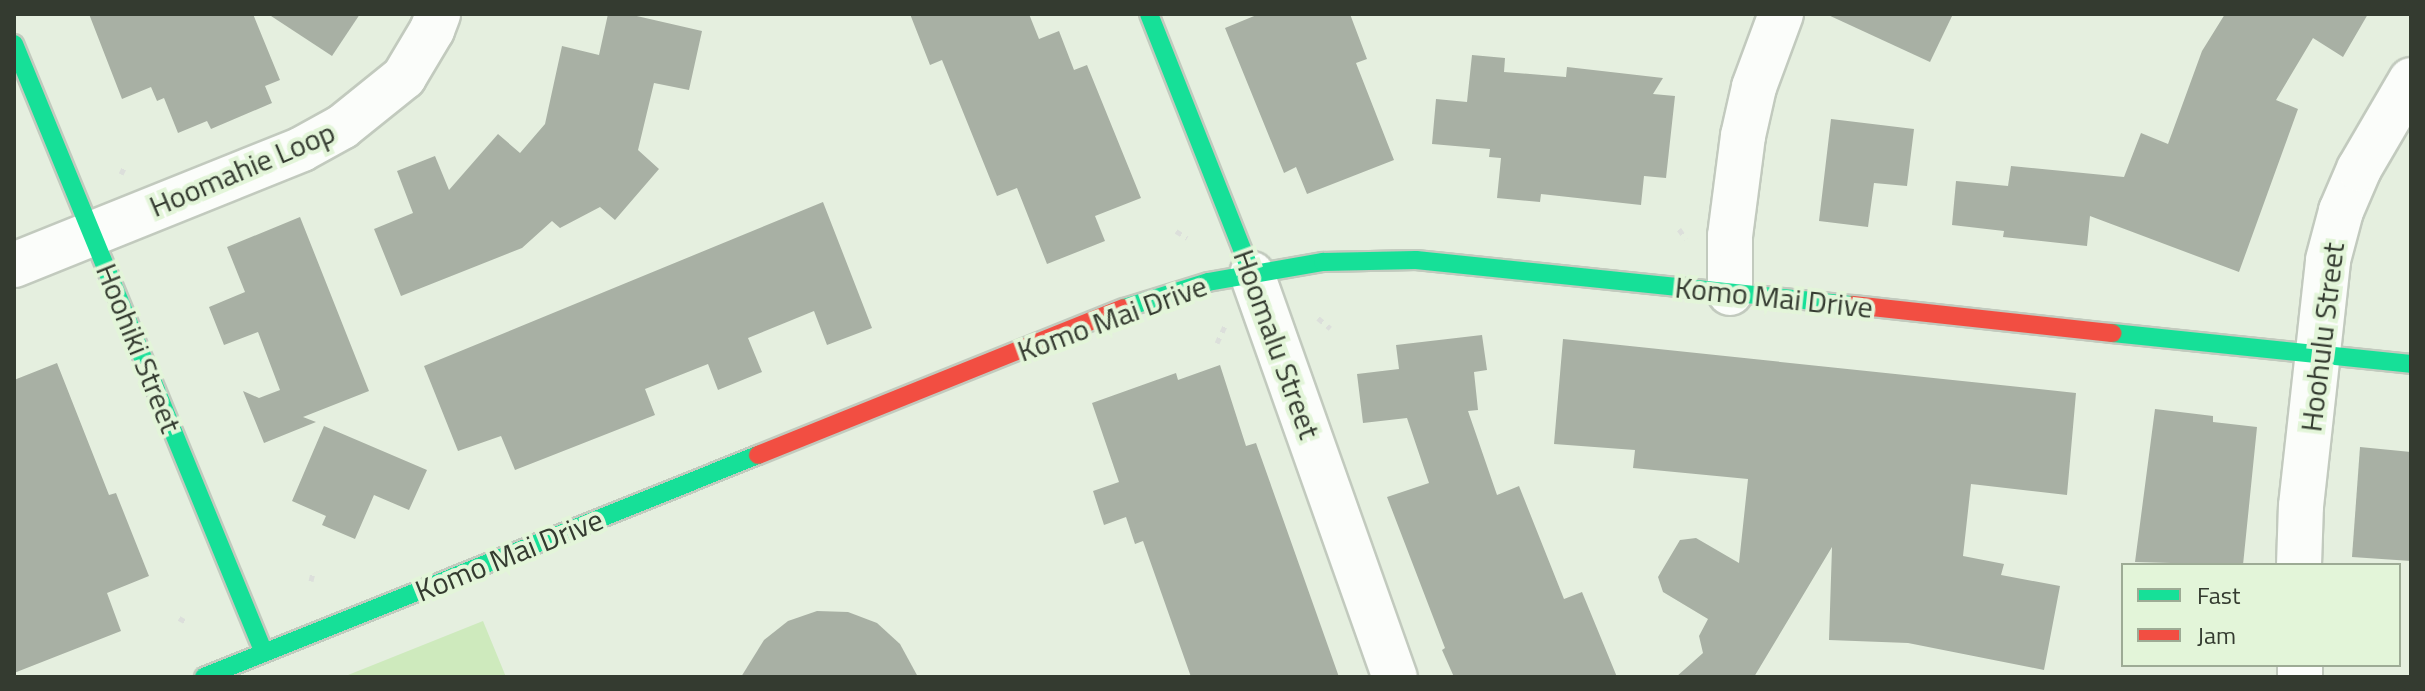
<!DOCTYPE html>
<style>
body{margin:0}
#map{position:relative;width:2425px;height:691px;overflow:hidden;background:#e5efdf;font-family:"Titillium Web",sans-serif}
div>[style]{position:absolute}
.green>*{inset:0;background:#ceeabd}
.building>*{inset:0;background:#a8b0a4}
.path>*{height:5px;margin-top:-2.5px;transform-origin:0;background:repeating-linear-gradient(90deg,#dcdfdb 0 6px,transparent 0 12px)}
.roads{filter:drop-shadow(2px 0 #c2cabe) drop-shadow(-2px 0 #c2cabe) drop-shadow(0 2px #c2cabe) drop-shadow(0 -2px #c2cabe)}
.street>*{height:44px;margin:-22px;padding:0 22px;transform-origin:22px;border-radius:22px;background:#fbfdfa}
.fast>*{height:18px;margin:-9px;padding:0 9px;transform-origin:9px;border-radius:9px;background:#16e098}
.jam>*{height:18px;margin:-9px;padding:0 9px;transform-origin:9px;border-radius:9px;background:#f24e42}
span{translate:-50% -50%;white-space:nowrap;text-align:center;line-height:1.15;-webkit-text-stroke:8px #e3f5d9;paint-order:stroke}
.street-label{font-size:30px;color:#343b30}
.frame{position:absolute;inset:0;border:16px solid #343b30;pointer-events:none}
.legend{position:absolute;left:2121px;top:563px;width:280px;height:104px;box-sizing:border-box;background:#e3f5d9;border:2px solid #9dab95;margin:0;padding:10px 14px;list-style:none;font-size:24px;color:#343b30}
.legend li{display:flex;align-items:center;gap:16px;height:40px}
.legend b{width:40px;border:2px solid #9dab95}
</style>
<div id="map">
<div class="green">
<i style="clip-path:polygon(483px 621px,506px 677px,343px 677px)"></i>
</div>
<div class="building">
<i style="clip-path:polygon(89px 14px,253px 14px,280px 80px,265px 86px,272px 103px,211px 129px,207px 121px,178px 133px,164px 98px,157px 101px,151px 87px,122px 99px)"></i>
<i style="clip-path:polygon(268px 14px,360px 14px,332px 56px)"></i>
<i style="clip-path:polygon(608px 14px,628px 14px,702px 31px,689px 90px,654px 83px,638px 150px,659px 169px,615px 220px,600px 207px,560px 228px,552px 221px,522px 248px,401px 296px,374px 229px,413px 213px,397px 171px,435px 156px,449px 190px,498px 134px,520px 153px,545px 124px,562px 46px,599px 55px)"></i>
<i style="clip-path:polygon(910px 14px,1029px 14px,1039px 39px,1059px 31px,1074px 70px,1087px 65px,1141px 198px,1095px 216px,1105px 241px,1047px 264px,1017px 188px,997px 196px,942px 60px,930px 65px)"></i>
<i style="clip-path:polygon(1259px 14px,1350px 14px,1367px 59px,1356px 63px,1394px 160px,1307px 194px,1296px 167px,1284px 173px,1225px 28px)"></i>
<i style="clip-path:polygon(1826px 14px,1953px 14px,1930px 62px)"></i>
<i style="clip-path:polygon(2225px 14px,2368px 14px,2343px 57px,2313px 38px,2276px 100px,2298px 109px,2239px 272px,2090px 216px,2087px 246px,2003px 237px,2004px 231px,1952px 225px,1956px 181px,2008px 186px,2011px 166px,2124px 177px,2141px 133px,2168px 144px,2202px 51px)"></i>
<i style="clip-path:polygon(1472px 55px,1505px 58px,1504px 72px,1566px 77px,1567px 67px,1663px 78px,1653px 94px,1675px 96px,1666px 178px,1644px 176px,1641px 205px,1541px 194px,1540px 202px,1497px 198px,1501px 158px,1489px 157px,1490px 149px,1432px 144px,1436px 99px,1467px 102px)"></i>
<i style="clip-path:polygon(1831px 119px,1914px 129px,1907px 186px,1874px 183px,1868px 227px,1819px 221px)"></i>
<i style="clip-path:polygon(823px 202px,872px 328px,827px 345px,814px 311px,748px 338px,762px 372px,718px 390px,708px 364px,645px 389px,655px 415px,515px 470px,501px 436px,458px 451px,424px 366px)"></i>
<i style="clip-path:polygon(300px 217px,369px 391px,303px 417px,316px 422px,264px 443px,243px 391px,259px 398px,280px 390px,258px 332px,224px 345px,209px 307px,245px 292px,227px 247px)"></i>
<i style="clip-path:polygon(1482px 335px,1487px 370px,1474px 372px,1478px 410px,1468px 411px,1497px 495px,1519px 486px,1564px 599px,1582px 592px,1617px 677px,1454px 677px,1442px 650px,1445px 648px,1387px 497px,1429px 483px,1407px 418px,1363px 423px,1357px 374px,1399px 369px,1396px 345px)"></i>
<i style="clip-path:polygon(1563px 339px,2076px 393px,2067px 495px,1971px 484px,1963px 556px,2004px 564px,2001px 575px,2060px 586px,2044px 670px,1908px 643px,1829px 640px,1832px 547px,1754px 677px,1676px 677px,1703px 653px,1699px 636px,1708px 619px,1663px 592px,1658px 577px,1680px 540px,1696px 538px,1739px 563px,1748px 479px,1633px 468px,1635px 450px,1554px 444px)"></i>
<i style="clip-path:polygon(57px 363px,109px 495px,116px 493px,149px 576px,107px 593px,121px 631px,14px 673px,14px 380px)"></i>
<i style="clip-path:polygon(1220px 365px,1246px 446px,1256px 443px,1339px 677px,1191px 677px,1143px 541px,1135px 544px,1126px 517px,1104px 525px,1093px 491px,1119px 482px,1092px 403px,1176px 373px,1178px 380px)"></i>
<i style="clip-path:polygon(2155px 409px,2213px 416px,2213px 422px,2257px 427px,2243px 565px,2135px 562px)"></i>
<i style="clip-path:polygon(324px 426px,427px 470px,409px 510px,374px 495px,355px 539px,322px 525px,326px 516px,292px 501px)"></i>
<i style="clip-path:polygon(2360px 447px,2411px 452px,2411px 561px,2352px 557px)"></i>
<i style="clip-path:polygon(817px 611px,848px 612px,877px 623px,900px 644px,918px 677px,741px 677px,764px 640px,788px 621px)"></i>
</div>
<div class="path">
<i style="left:121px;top:174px;width:11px;rotate:-63deg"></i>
<i style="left:1679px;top:229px;width:12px;rotate:55deg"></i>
<i style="left:1176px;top:231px;width:13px;rotate:32deg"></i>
<i style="left:1318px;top:318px;width:16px;rotate:40deg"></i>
<i style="left:1217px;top:343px;width:19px;rotate:-65deg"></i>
<i style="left:311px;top:581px;width:9px;rotate:-77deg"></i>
<i style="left:179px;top:618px;width:10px;rotate:29deg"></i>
</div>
<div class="roads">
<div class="street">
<i style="left:14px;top:265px;width:310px;rotate:-21.9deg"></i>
<i style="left:302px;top:149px;width:46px;rotate:-28.8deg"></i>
<i style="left:342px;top:127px;width:80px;rotate:-38.9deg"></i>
<i style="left:404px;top:77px;width:55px;rotate:-59.2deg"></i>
<i style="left:432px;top:30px;width:17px;rotate:-69deg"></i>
<i style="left:1252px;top:274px;width:428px;rotate:70.5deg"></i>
<i style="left:1730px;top:293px;width:57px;rotate:-90deg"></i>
<i style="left:1730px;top:236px;width:101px;rotate:-82.6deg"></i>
<i style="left:1743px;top:136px;width:50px;rotate:-77.3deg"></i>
<i style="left:1754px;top:87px;width:78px;rotate:-69.7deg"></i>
<i style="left:2299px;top:565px;width:59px;rotate:-88.1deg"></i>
<i style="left:2301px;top:506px;width:247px;rotate:-83.7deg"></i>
<i style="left:2328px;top:260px;width:51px;rotate:-75.1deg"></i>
<i style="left:2341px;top:211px;width:46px;rotate:-66.8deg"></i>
<i style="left:2359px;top:169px;width:103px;rotate:-59.7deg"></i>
<i style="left:2300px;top:665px;width:12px;rotate:90deg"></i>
</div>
<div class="fast">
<i style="left:1149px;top:14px;width:280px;rotate:68.4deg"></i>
<i style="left:14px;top:44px;width:658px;rotate:67.68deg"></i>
<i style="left:1124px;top:308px;width:88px;rotate:-17.2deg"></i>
<i style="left:1208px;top:282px;width:117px;rotate:-9.9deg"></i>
<i style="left:1323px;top:262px;width:93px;rotate:-1.2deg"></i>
<i style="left:1416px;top:260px;width:439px;rotate:5.9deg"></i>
<i style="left:2112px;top:333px;width:301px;rotate:5.9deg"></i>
<i style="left:204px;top:677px;width:597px;rotate:-21.84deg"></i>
</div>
<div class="jam">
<i style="left:1853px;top:305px;width:261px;rotate:6.2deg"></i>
<i style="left:758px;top:455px;width:394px;rotate:-21.9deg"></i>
</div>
</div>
<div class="street-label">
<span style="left:242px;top:169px;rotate:-23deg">Hoomahie Loop</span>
<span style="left:1774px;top:297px;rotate:6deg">Komo Mai Drive</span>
<span style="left:1112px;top:318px;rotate:-20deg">Komo Mai Drive</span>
<span style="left:2322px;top:337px;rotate:-83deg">Hoohulu Street</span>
<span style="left:1277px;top:344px;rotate:70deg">Hoomalu Street</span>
<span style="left:139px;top:348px;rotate:68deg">Hoohiki Street</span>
<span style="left:509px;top:555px;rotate:-22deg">Komo Mai Drive</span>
</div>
<div class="frame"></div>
<ul class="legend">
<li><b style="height:10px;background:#16e098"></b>Fast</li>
<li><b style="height:10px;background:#f24e42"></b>Jam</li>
</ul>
</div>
